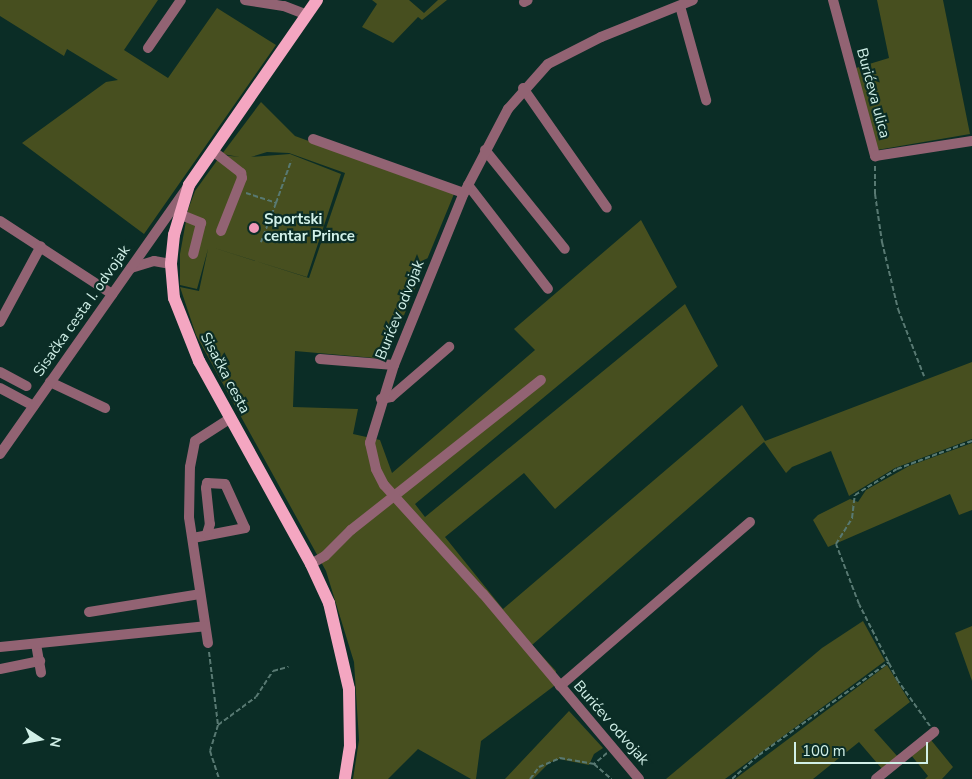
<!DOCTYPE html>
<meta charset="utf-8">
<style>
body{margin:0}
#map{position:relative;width:972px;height:779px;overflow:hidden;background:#0b2d26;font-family:"Nunito Sans",sans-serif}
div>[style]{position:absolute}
.green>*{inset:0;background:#474f1f}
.path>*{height:2px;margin-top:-1px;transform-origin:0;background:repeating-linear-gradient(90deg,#587972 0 5px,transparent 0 7.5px)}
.minor>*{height:10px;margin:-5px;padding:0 5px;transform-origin:5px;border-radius:5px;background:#926373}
.major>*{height:12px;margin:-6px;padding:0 6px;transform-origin:6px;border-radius:6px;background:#f4a6c1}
.dots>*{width:14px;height:14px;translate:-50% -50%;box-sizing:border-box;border:2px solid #0b2d26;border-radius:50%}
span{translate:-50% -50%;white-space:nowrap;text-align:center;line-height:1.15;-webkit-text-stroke:4.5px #0b2d26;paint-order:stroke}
.street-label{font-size:15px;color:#d1f0e8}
.poi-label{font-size:15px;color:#d1f0e8;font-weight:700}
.left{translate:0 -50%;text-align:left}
.north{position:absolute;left:15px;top:714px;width:50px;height:50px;-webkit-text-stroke:4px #0b2d26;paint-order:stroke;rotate:101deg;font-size:14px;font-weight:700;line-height:20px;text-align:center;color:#d1f0e8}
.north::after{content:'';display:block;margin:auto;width:18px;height:22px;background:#d1f0e8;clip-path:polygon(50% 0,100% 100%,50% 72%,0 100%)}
.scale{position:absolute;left:794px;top:742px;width:134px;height:22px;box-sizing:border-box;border:2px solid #d1f0e8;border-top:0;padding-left:6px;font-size:15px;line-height:18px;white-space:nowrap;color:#d1f0e8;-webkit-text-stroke:4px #0b2d26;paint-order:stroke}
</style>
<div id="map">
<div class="green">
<i style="clip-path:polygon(0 0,158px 0,124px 50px,168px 78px,217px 8px,276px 45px,144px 234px,22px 143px,106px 82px,118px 80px,67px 49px,64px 56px,0 16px)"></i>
<i style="clip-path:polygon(372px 0,409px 0,424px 13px,438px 0,447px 0,422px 20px,418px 17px,393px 43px,362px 27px,377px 4px)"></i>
<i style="clip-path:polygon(877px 0,943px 0,970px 134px,877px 150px,856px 68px,889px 58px)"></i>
<i style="clip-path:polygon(evenodd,261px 102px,295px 136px,454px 194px,386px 359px,295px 351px,293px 407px,358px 409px,353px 434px,380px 440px,392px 473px,535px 350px,514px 329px,641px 220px,677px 287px,415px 504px,425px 517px,685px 304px,718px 366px,555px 509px,524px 473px,445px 537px,503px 609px,742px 405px,765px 441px,972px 362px,972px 439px,895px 468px,849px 496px,831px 451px,792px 467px,786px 473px,764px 442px,532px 645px,556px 671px,554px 686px,481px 741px,476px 779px,471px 779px,418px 749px,388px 779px,353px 779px,359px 740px,354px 662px,326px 571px,196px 335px,180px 287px,199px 291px,208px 249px,197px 289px,180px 285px,180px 254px,188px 210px,195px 191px,221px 155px,240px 157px,222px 154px,261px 102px,267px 152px,289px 153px,345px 173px,309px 278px,208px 246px,307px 277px,341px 174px,290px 154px,251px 157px,267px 152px)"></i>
<i style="clip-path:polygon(972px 443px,972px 510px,959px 515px,950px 494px,828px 547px,813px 520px,818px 515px,850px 499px,858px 502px,866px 490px,909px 466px)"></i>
<i style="clip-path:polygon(863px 621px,885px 661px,725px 779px,666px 779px,822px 648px)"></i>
<i style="clip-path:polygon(972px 626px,972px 681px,955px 633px)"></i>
<i style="clip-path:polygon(887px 665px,910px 702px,874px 730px,898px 757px,883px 770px,859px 742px,813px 779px,735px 779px)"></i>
<i style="clip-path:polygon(569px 711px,603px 748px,594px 754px,589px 765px,559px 759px,549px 763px,533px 779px,505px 779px)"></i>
<i style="clip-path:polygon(931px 740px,953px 767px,942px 779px,925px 779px,928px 776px,911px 755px)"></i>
</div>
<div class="path">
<i style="left:875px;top:166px;width:28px;rotate:90deg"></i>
<i style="left:875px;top:194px;width:49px;rotate:81.7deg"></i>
<i style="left:882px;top:242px;width:69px;rotate:76.6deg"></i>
<i style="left:898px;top:309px;width:72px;rotate:68.8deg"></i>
<i style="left:246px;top:193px;width:32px;rotate:18deg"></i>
<i style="left:276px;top:203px;width:42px;rotate:111deg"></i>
<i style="left:276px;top:203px;width:45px;rotate:-70.3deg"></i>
<i style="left:209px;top:652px;width:74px;rotate:83deg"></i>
<i style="left:218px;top:725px;width:27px;rotate:107deg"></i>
<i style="left:210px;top:751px;width:29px;rotate:72deg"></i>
<i style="left:218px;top:725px;width:47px;rotate:-36.4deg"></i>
<i style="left:256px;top:697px;width:31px;rotate:-57deg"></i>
<i style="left:273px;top:671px;width:16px;rotate:-15deg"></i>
<i style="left:930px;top:726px;width:55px;rotate:-125.4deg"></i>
<i style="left:898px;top:681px;width:86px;rotate:-116.9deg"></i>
<i style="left:859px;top:604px;width:64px;rotate:-111deg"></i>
<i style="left:836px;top:544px;width:31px;rotate:-58deg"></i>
<i style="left:852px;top:518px;width:23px;rotate:-83deg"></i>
<i style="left:855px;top:495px;width:49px;rotate:-31.8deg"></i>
<i style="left:897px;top:469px;width:80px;rotate:-20.5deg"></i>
<i style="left:607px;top:753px;width:17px;rotate:140deg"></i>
<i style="left:594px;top:764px;width:23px;rotate:41deg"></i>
<i style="left:530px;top:779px;width:15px;rotate:-53deg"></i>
<i style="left:539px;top:767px;width:23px;rotate:-23deg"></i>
<i style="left:560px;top:758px;width:35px;rotate:10deg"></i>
<i style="left:732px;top:779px;width:36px;rotate:-42deg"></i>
<i style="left:759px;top:755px;width:160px;rotate:-35.6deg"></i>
</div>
<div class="minor">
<i style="left:245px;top:0;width:39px;rotate:9deg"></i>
<i style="left:284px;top:6px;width:25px;rotate:21deg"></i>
<i style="left:833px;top:0;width:162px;rotate:74.9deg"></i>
<i style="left:875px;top:156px;width:98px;rotate:-8.8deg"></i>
<i style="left:524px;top:2px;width:4px;rotate:-27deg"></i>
<i style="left:680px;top:6px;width:98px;rotate:74.5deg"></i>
<i style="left:148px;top:48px;width:58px;rotate:-55.5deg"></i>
<i style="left:523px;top:88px;width:146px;rotate:55deg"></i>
<i style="left:313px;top:139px;width:160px;rotate:19.7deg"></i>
<i style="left:485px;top:150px;width:127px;rotate:51.1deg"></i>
<i style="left:213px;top:151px;width:36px;rotate:38deg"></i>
<i style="left:241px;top:173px;width:5px;rotate:79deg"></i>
<i style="left:242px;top:178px;width:57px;rotate:111.6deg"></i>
<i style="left:468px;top:185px;width:131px;rotate:52.4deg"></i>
<i style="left:179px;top:214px;width:24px;rotate:22deg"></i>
<i style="left:201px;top:223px;width:32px;rotate:104deg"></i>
<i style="left:0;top:221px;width:134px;rotate:33.1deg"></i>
<i style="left:131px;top:268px;width:24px;rotate:-17deg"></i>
<i style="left:154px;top:261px;width:17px;rotate:10deg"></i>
<i style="left:0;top:322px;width:86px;rotate:-61.7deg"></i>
<i style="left:320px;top:359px;width:74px;rotate:4.6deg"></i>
<i style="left:0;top:372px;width:30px;rotate:28deg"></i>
<i style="left:50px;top:382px;width:61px;rotate:25.3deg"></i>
<i style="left:0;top:388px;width:38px;rotate:28deg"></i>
<i style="left:381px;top:399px;width:10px;rotate:-11deg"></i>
<i style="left:391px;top:397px;width:77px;rotate:-40.8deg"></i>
<i style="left:0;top:454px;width:324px;rotate:-54.9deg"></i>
<i style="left:193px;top:538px;width:53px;rotate:-10.9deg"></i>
<i style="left:245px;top:528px;width:48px;rotate:-114.4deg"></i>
<i style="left:225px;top:484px;width:18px;rotate:-177deg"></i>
<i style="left:207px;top:483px;width:5px;rotate:101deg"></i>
<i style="left:206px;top:488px;width:36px;rotate:84deg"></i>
<i style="left:210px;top:524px;width:10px;rotate:107deg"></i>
<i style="left:311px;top:564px;width:16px;rotate:-30deg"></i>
<i style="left:325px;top:556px;width:37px;rotate:-45deg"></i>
<i style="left:351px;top:530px;width:242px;rotate:-38.3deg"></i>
<i style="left:89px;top:612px;width:112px;rotate:-9.2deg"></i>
<i style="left:208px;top:643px;width:127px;rotate:-98.6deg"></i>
<i style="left:189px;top:517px;width:50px;rotate:-88.9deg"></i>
<i style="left:190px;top:467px;width:26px;rotate:-79deg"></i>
<i style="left:195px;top:441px;width:43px;rotate:-32.6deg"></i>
<i style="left:36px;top:644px;width:29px;rotate:80deg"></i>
<i style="left:0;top:647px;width:206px;rotate:-5.8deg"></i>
<i style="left:0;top:669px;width:41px;rotate:-11.3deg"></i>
<i style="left:560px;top:686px;width:251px;rotate:-40.8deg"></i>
<i style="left:639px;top:779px;width:242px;rotate:-130.1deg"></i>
<i style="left:483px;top:594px;width:147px;rotate:-132.2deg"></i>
<i style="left:384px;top:485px;width:18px;rotate:-117deg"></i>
<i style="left:376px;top:469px;width:27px;rotate:-103deg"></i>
<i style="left:370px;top:443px;width:82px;rotate:-72.9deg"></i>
<i style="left:394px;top:365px;width:186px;rotate:-67.9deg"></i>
<i style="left:464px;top:193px;width:95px;rotate:-62.4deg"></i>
<i style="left:508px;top:109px;width:60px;rotate:-48.4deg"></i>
<i style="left:548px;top:64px;width:59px;rotate:-27deg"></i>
<i style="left:601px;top:37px;width:99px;rotate:-21.9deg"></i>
<i style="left:876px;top:779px;width:75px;rotate:-39deg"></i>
</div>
<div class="major">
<i style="left:317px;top:0;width:225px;rotate:124.7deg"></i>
<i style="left:189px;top:185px;width:52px;rotate:106.7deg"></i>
<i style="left:174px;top:235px;width:29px;rotate:96deg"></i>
<i style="left:171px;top:264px;width:34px;rotate:85deg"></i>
<i style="left:174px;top:298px;width:68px;rotate:68.4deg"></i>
<i style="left:199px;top:361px;width:232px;rotate:61.1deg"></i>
<i style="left:311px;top:564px;width:43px;rotate:65.2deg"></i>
<i style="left:329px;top:603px;width:88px;rotate:76.9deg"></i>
<i style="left:349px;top:689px;width:57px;rotate:89deg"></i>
<i style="left:350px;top:746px;width:33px;rotate:99deg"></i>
</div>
<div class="dots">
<i style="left:254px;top:228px;background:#ef9ab8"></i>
</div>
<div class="street-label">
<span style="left:873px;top:93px;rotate:75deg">Burićeva ulica</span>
<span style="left:400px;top:310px;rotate:-68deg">Burićev odvojak</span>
<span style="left:82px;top:311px;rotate:-55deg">Sisačka cesta I. odvojak</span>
<span style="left:225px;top:373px;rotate:62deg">Sisačka cesta</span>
<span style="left:611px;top:723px;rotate:49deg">Burićev odvojak</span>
</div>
<div class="poi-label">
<span class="left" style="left:264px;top:228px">Sportski<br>centar Prince</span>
</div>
<div class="north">N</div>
<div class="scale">100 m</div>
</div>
